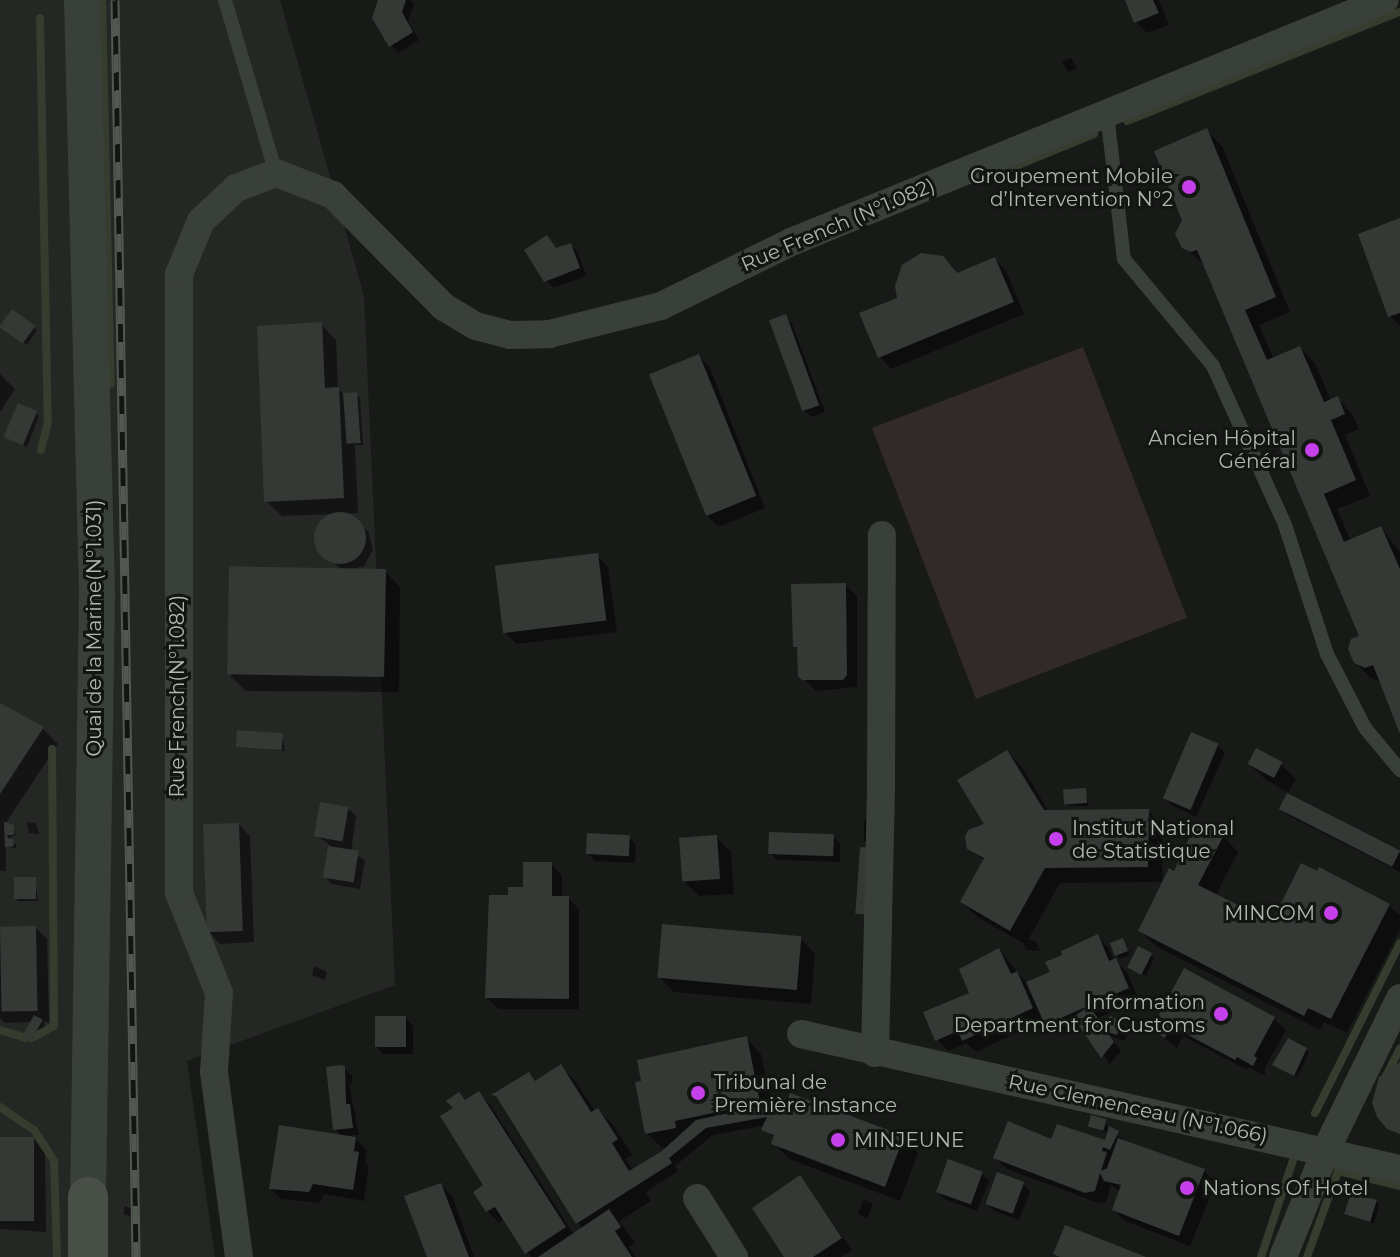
<!DOCTYPE html>
<meta charset="utf-8">
<style>
body{margin:0}
#map{position:relative;width:1400px;height:1257px;overflow:hidden;background:#181a18;font-family:Montserrat,sans-serif}
div>[style]{position:absolute}
.built>*{inset:0;background:#242724}
.green>*{inset:0;background:#322a28;transform-origin:0 0}
.shadow>*{inset:0;background:#0007}
.stream>*{height:8px;margin:-4px;padding:0 4px;transform-origin:4px;border-radius:4px;background:#353d2e}
.building>*{inset:0;background:#353935;transform-origin:0 0}
.round{border-radius:50%}
.service>*{height:14px;margin:-7px;padding:0 7px;transform-origin:7px;border-radius:7px;background:#393f39}
.minor>*{height:28px;margin:-14px;padding:0 14px;transform-origin:14px;border-radius:14px;background:#393f39}
.tertiary>*{height:36px;margin:-18px;padding:0 18px;transform-origin:18px;border-radius:18px;background:#393f39}
.secondary>*{height:40px;margin:-20px;padding:0 20px;transform-origin:20px;border-radius:20px;background:#484f47}
.rail>*{height:9px;margin-top:-4.5px;transform-origin:0;background:repeating-linear-gradient(90deg,#131513 0 18px,#515850 0 36px);box-sizing:border-box;border-block:2px solid #515850}
.dots>*{width:22px;height:22px;translate:-50% -50%;box-sizing:border-box;border:4px solid #131513;border-radius:50%}
span{translate:-50% -50%;white-space:nowrap;text-align:center;line-height:1.15;-webkit-text-stroke:6px #131513;paint-order:stroke}
.poi-label{font-size:20px;color:#adb9ab}
.right{translate:-100% -50%;text-align:right}
.left{translate:0 -50%;text-align:left}
.street-label{font-size:20px;color:#adb9ab}
</style>
<div id="map">
<div class="built">
<i style="clip-path:polygon(0 0,280px 0,364px 296px,395px 985px,187px 1061px,215px 1257px,0 1257px)"></i>
</div>
<div class="green">
<i style="left:1083px;top:347px;width:290px;height:226px;rotate:69deg"></i>
</div>
<div class="shadow">
<i style="clip-path:polygon(380px 0,411px 0,414px 4px,408px 21px,419px 40px,398px 53px,391px 45px)"></i>
<i style="clip-path:polygon(1127px 0,1159px 0,1169px 25px,1147px 33px,1136px 22px)"></i>
<i style="clip-path:polygon(1071px 58px,1077px 68px,1068px 72px,1062px 61px)"></i>
<i style="clip-path:polygon(1207px 131px,1222px 146px,1290px 312px,1259px 325px,1274px 359px,1300px 348px,1315px 363px,1331px 401px,1337px 398px,1352px 414px,1359px 429px,1345px 435px,1370px 496px,1337px 509px,1351px 541px,1381px 528px,1400px 552px,1400px 729px,1382px 682px,1371px 678px,1355px 662px,1362px 637px,1206px 266px,1184px 247px,1185px 221px)"></i>
<i style="clip-path:polygon(1400px 220px,1400px 326px,1390px 316px)"></i>
<i style="clip-path:polygon(571px 245px,578px 253px,586px 276px,554px 288px,546px 280px)"></i>
<i style="clip-path:polygon(995px 259px,1006px 271px,1024px 314px,891px 369px,880px 357px,958px 275px)"></i>
<i style="clip-path:polygon(785px 317px,792px 324px,825px 412px,812px 417px,804px 410px)"></i>
<i style="clip-path:polygon(321px 324px,336px 340px,338px 389px,344px 395px,360px 397px,363px 445px,355px 445px,358px 513px,343px 514px,368px 531px,373px 550px,364px 566px,350px 570px,385px 571px,400px 587px,399px 692px,246px 691px,230px 676px,345px 571px,320px 554px,315px 535px,324px 519px,334px 514px,282px 516px,266px 501px)"></i>
<i style="clip-path:polygon(34px 327px,37px 330px,27px 345px,5px 330px)"></i>
<i style="clip-path:polygon(699px 356px,710px 368px,765px 508px,718px 527px,707px 515px)"></i>
<i style="clip-path:polygon(0 374px,15px 389px,0 412px)"></i>
<i style="clip-path:polygon(36px 413px,39px 416px,27px 447px,6px 436px)"></i>
<i style="clip-path:polygon(597px 556px,608px 567px,617px 632px,517px 644px,506px 633px)"></i>
<i style="clip-path:polygon(845px 585px,857px 596px,857px 687px,816px 691px,800px 675px,799px 651px,795px 646px)"></i>
<i style="clip-path:polygon(0 705px,43px 729px,58px 744px,5px 824px,11px 824px,16px 835px,9px 838px,6px 834px,6px 842px,16px 844px,16px 849px,6px 845px,6px 871px,0 871px)"></i>
<i style="clip-path:polygon(282px 735px,285px 751px,239px 746px)"></i>
<i style="clip-path:polygon(1218px 746px,1225px 753px,1196px 817px,1171px 805px,1164px 797px)"></i>
<i style="clip-path:polygon(1007px 752px,1022px 767px,1049px 812px,1148px 811px,1163px 826px,1162px 882px,1060px 883px,1028px 940px,1036px 941px,1040px 951px,1026px 950px,1023px 943px,977px 917px,962px 902px,984px 861px,967px 844px,987px 825px)"></i>
<i style="clip-path:polygon(1249px 764px,1280px 764px,1296px 779px,1288px 793px,1265px 779px)"></i>
<i style="clip-path:polygon(1085px 790px,1089px 806px,1069px 806px,1066px 803px)"></i>
<i style="clip-path:polygon(1288px 796px,1400px 852px,1400px 872px,1289px 816px,1281px 809px)"></i>
<i style="clip-path:polygon(348px 809px,356px 816px,351px 852px,365px 860px,360px 889px,332px 884px,324px 876px,330px 845px,317px 836px)"></i>
<i style="clip-path:polygon(864px 819px,874px 819px,868px 844px,864px 841px)"></i>
<i style="clip-path:polygon(27px 822px,36px 823px,39px 834px,29px 833px)"></i>
<i style="clip-path:polygon(239px 825px,250px 836px,254px 942px,220px 944px,209px 932px)"></i>
<i style="clip-path:polygon(833px 836px,840px 843px,840px 862px,777px 860px,770px 853px)"></i>
<i style="clip-path:polygon(1223px 836px,1238px 852px,1216px 895px,1272px 924px,1389px 905px,1400px 916px,1400px 929px,1347px 1033px,1324px 1022px,1320px 1030px,1156px 946px,1140px 931px,1175px 874px)"></i>
<i style="clip-path:polygon(629px 837px,636px 845px,635px 863px,595px 861px,588px 854px)"></i>
<i style="clip-path:polygon(716px 837px,731px 852px,734px 894px,699px 896px,684px 881px)"></i>
<i style="clip-path:polygon(551px 864px,562px 876px,562px 898px,568px 898px,579px 909px,579px 1009px,499px 1009px,487px 998px,510px 897px,525px 889px)"></i>
<i style="clip-path:polygon(35px 879px,38px 901px,18px 901px,15px 898px)"></i>
<i style="clip-path:polygon(36px 928px,47px 939px,49px 1022px,43px 1022px,45px 1025px,34px 1042px,27px 1038px,31px 1022px,5px 1023px,0 1018px,0 929px)"></i>
<i style="clip-path:polygon(1097px 937px,1109px 948px,1114px 961px,1127px 972px,1139px 1000px,1098px 1018px,1106px 1030px,1122px 1024px,1129px 1031px,1124px 1041px,1110px 1036px,1121px 1051px,1110px 1064px,1081px 1025px,1058px 1036px,1044px 1019px,976px 1052px,967px 1043px,948px 1051px,937px 1039px,999px 950px,1027px 984px,1052px 973px)"></i>
<i style="clip-path:polygon(800px 938px,815px 954px,811px 1004px,674px 992px,659px 977px)"></i>
<i style="clip-path:polygon(1122px 941px,1130px 955px,1120px 959px,1117px 956px)"></i>
<i style="clip-path:polygon(1151px 954px,1154px 958px,1146px 976px,1131px 968px)"></i>
<i style="clip-path:polygon(314px 966px,327px 972px,325px 980px,312px 975px)"></i>
<i style="clip-path:polygon(1184px 971px,1274px 1019px,1286px 1030px,1265px 1068px,1265px 1076px,1249px 1067px,1247px 1070px,1183px 1036px,1177px 1048px,1153px 1030px)"></i>
<i style="clip-path:polygon(406px 1018px,413px 1026px,413px 1054px,383px 1054px,376px 1046px)"></i>
<i style="clip-path:polygon(746px 1038px,761px 1054px,772px 1107px,903px 1137px,918px 1153px,900px 1201px,789px 1159px,773px 1143px,776px 1137px,764px 1130px,766px 1125px,713px 1135px,675px 1166px,678px 1171px,646px 1192px,651px 1201px,619px 1221px,635px 1243px,629px 1247px,636px 1257px,531px 1257px,505px 1218px,499px 1223px,487px 1211px,486px 1185px,466px 1102px,479px 1093px,490px 1105px,574px 1235px,584px 1229px,577px 1223px,529px 1074px,536px 1082px,561px 1067px,576px 1082px,595px 1112px,598px 1110px,613px 1125px,632px 1155px,625px 1159px,633px 1171px,669px 1147px,662px 1148px,647px 1133px)"></i>
<i style="clip-path:polygon(1306px 1050px,1309px 1053px,1297px 1078px,1278px 1067px)"></i>
<i style="clip-path:polygon(344px 1068px,352px 1076px,352px 1084px,349px 1084px,359px 1135px,352px 1135px,367px 1150px,365px 1161px,369px 1166px,364px 1201px,324px 1194px,320px 1203px,281px 1199px,270px 1188px,343px 1137px,335px 1129px)"></i>
<i style="clip-path:polygon(1105px 1121px,1107px 1127px,1130px 1145px,1204px 1171px,1216px 1182px,1190px 1246px,1125px 1221px,1114px 1210px,1120px 1192px,1111px 1185px,1106px 1202px,1098px 1203px,1007px 1169px,995px 1158px,1052px 1142px,1106px 1143px,1109px 1134px,1090px 1126px)"></i>
<i style="clip-path:polygon(0 1139px,34px 1139px,45px 1150px,46px 1232px,0 1229px)"></i>
<i style="clip-path:polygon(982px 1174px,989px 1181px,977px 1211px,944px 1199px,937px 1191px)"></i>
<i style="clip-path:polygon(800px 1178px,852px 1250px,841px 1257px,786px 1257px)"></i>
<i style="clip-path:polygon(1023px 1184px,1030px 1192px,1019px 1220px,995px 1211px,987px 1204px)"></i>
<i style="clip-path:polygon(440px 1185px,452px 1196px,474px 1257px,429px 1257px)"></i>
<i style="clip-path:polygon(864px 1199px,873px 1204px,867px 1219px,858px 1213px)"></i>
<i style="clip-path:polygon(1376px 1201px,1379px 1205px,1374px 1224px,1347px 1214px)"></i>
<i style="clip-path:polygon(124px 1206px,132px 1209px,132px 1217px,124px 1214px)"></i>
</div>
<div class="stream">
<i style="left:102px;top:0;width:384px;rotate:88.7deg"></i>
<i style="left:40px;top:18px;width:404px;rotate:88.9deg"></i>
<i style="left:48px;top:422px;width:29px;rotate:104deg"></i>
<i style="left:1127px;top:121px;width:294px;rotate:-21.8deg"></i>
<i style="left:1006px;top:170px;width:95px;rotate:-22.2deg"></i>
<i style="left:0;top:1030px;width:27px;rotate:17deg"></i>
<i style="left:32px;top:1038px;width:25px;rotate:-29deg"></i>
<i style="left:54px;top:1026px;width:277px;rotate:-90.4deg"></i>
<i style="left:1386px;top:1076px;width:31px;rotate:-63deg"></i>
<i style="left:0;top:1107px;width:41px;rotate:34.1deg"></i>
<i style="left:34px;top:1130px;width:37px;rotate:57deg"></i>
<i style="left:54px;top:1161px;width:96px;rotate:88.2deg"></i>
<i style="left:1315px;top:1113px;width:190px;rotate:-63.4deg"></i>
<i style="left:1261px;top:1257px;width:112px;rotate:-71.7deg"></i>
<i style="left:1307px;top:1257px;width:91px;rotate:-70.2deg"></i>
<i style="left:1338px;top:1171px;width:64px;rotate:13.6deg"></i>
</div>
<div class="building">
<i style="clip-path:polygon(378px 0,406px 0,402px 12px,413px 32px,389px 47px,372px 18px)"></i>
<i style="clip-path:polygon(1125px 0,1153px 0,1159px 13px,1134px 23px)"></i>
<i style="clip-path:polygon(1207px 128px,1276px 297px,1245px 310px,1267px 360px,1300px 346px,1324px 402px,1338px 396px,1345px 414px,1331px 420px,1356px 480px,1324px 494px,1344px 542px,1381px 526px,1400px 569px,1400px 734px,1373px 665px,1365px 668px,1354px 663px,1348px 649px,1351px 639px,1359px 636px,1197px 250px,1191px 252px,1182px 248px,1175px 234px,1182px 220px,1154px 151px)"></i>
<i style="clip-path:polygon(1400px 218px,1400px 313px,1388px 317px,1358px 234px)"></i>
<i style="clip-path:polygon(547px 235px,556px 248px,571px 243px,580px 268px,544px 282px,524px 250px)"></i>
<i style="clip-path:polygon(921px 253px,943px 256px,957px 273px,995px 257px,1014px 302px,878px 358px,859px 313px,897px 298px,895px 286px,902px 265px)"></i>
<i style="left:12px;top:309px;width:29px;height:22px;rotate:36deg"></i>
<i style="left:786px;top:314px;width:97px;height:18px;rotate:70deg"></i>
<i style="clip-path:polygon(322px 322px,325px 388px,339px 387px,344px 498px,264px 502px,257px 326px)"></i>
<i style="left:699px;top:354px;width:153px;height:54px;rotate:68deg"></i>
<i style="left:357px;top:392px;width:51px;height:14px;rotate:86deg"></i>
<i style="left:18px;top:403px;width:21px;height:37px;rotate:23deg"></i>
<i class="round" style="left:314px;top:512px;width:52px;height:52px"></i>
<i style="left:598px;top:553px;width:68px;height:104px;rotate:83deg"></i>
<i style="left:386px;top:569px;width:108px;height:157px;rotate:91deg"></i>
<i style="clip-path:polygon(846px 583px,847px 675px,843px 680px,802px 680px,798px 676px,797px 647px,793px 647px,791px 584px)"></i>
<i style="clip-path:polygon(0 703px,44px 727px,0 794px)"></i>
<i style="left:237px;top:730px;width:46px;height:17px;rotate:4deg"></i>
<i style="left:1191px;top:732px;width:30px;height:72px;rotate:23deg"></i>
<i style="left:1256px;top:748px;width:30px;height:18px;rotate:28deg"></i>
<i style="clip-path:polygon(1007px 750px,1044px 810px,1149px 809px,1148px 867px,1045px 868px,1010px 931px,960px 902px,984px 858px,967px 849px,965px 837px,968px 830px,984px 824px,957px 780px)"></i>
<i style="left:1086px;top:788px;width:15px;height:23px;rotate:86deg"></i>
<i style="left:1287px;top:793px;width:127px;height:18px;rotate:27deg"></i>
<i style="left:320px;top:802px;width:29px;height:35px;rotate:10deg"></i>
<i style="clip-path:polygon(1197px 821px,1224px 835px,1198px 885px,1272px 922px,1301px 863px,1317px 871px,1319px 867px,1390px 904px,1331px 1019px,1308px 1008px,1304px 1016px,1138px 931px,1169px 868px,1174px 871px)"></i>
<i style="clip-path:polygon(4px 822px,14px 825px,14px 835px,7px 835px,8px 839px,13px 839px,14px 846px,5px 847px)"></i>
<i style="left:239px;top:823px;width:108px;height:36px;rotate:88deg"></i>
<i style="left:769px;top:832px;width:65px;height:22px;rotate:2deg"></i>
<i style="left:587px;top:833px;width:43px;height:21px;rotate:3deg"></i>
<i style="left:717px;top:835px;width:44px;height:38px;rotate:86deg"></i>
<i style="left:328px;top:846px;width:31px;height:32px;rotate:9deg"></i>
<i style="left:860px;top:847px;width:13px;height:67px;rotate:4deg"></i>
<i style="clip-path:polygon(523px 862px,552px 862px,552px 896px,569px 896px,569px 999px,485px 998px,489px 895px,508px 895px,508px 887px,523px 887px)"></i>
<i style="left:14px;top:877px;width:22px;height:22px"></i>
<i style="left:662px;top:924px;width:140px;height:54px;rotate:5deg"></i>
<i style="left:36px;top:926px;width:85px;height:36px;rotate:89deg"></i>
<i style="clip-path:polygon(1098px 934px,1109px 961px,1116px 958px,1129px 988px,1045px 1025px,1026px 982px,1050px 972px,1045px 962px,1062px 955px,1061px 951px)"></i>
<i style="left:1123px;top:938px;width:14px;height:14px;rotate:69deg"></i>
<i style="left:1138px;top:946px;width:16px;height:24px;rotate:27deg"></i>
<i style="clip-path:polygon(999px 948px,1011px 974px,1017px 971px,1033px 1008px,962px 1041px,958px 1031px,935px 1041px,923px 1012px,969px 993px,959px 969px)"></i>
<i style="clip-path:polygon(1184px 968px,1275px 1017px,1254px 1056px,1257px 1058px,1253px 1066px,1237px 1057px,1235px 1060px,1171px 1026px,1165px 1038px,1151px 1030px)"></i>
<i style="clip-path:polygon(1089px 1006px,1105px 1028px,1110px 1016px,1123px 1022px,1117px 1035px,1107px 1032px,1114px 1042px,1101px 1058px,1073px 1017px)"></i>
<i style="left:34px;top:1015px;width:10px;height:24px;rotate:29deg"></i>
<i style="left:375px;top:1016px;width:31px;height:31px"></i>
<i style="clip-path:polygon(747px 1036px,760px 1103px,675px 1121px,676px 1128px,645px 1134px,635px 1082px,641px 1081px,637px 1060px)"></i>
<i style="clip-path:polygon(1288px 1038px,1307px 1048px,1294px 1076px,1272px 1065px)"></i>
<i style="clip-path:polygon(1400px 1062px,1400px 1134px,1387px 1129px,1377px 1117px,1372px 1103px,1379px 1077px)"></i>
<i style="clip-path:polygon(561px 1064px,591px 1112px,598px 1108px,618px 1139px,612px 1143px,629px 1171px,662px 1151px,696px 1120px,771px 1104px,775px 1094px,788px 1099px,790px 1093px,904px 1136px,885px 1187px,771px 1144px,774px 1135px,761px 1130px,767px 1117px,706px 1128px,669px 1158px,672px 1163px,576px 1224px,496px 1096px,491px 1095px,529px 1072px,535px 1081px)"></i>
<i style="clip-path:polygon(341px 1065px,345px 1066px,346px 1104px,350px 1104px,353px 1128px,333px 1130px,326px 1067px)"></i>
<i style="clip-path:polygon(479px 1091px,566px 1227px,525px 1254px,495px 1207px,486px 1212px,473px 1192px,483px 1185px,440px 1116px,453px 1108px,446px 1101px,459px 1092px,465px 1100px)"></i>
<i style="left:1091px;top:1115px;width:16px;height:12px;rotate:15deg"></i>
<i style="clip-path:polygon(1008px 1121px,1051px 1139px,1057px 1124px,1105px 1140px,1109px 1126px,1119px 1131px,1110px 1150px,1103px 1147px,1102px 1151px,1107px 1152px,1101px 1171px,1107px 1168px,1118px 1138px,1205px 1169px,1179px 1236px,1112px 1210px,1121px 1185px,1104px 1181px,1100px 1173px,1095px 1191px,1085px 1193px,993px 1158px)"></i>
<i style="clip-path:polygon(279px 1125px,356px 1137px,354px 1151px,359px 1152px,353px 1190px,313px 1184px,309px 1192px,269px 1189px)"></i>
<i style="left:0;top:1137px;width:34px;height:84px"></i>
<i style="left:948px;top:1159px;width:37px;height:35px;rotate:20deg"></i>
<i style="left:997px;top:1172px;width:29px;height:34px;rotate:20deg"></i>
<i style="clip-path:polygon(800px 1175px,842px 1238px,813px 1257px,784px 1257px,752px 1208px)"></i>
<i style="clip-path:polygon(441px 1183px,469px 1257px,427px 1257px,404px 1196px)"></i>
<i style="left:1351px;top:1192px;width:27px;height:23px;rotate:17deg"></i>
<i style="clip-path:polygon(609px 1209px,621px 1227px,615px 1231px,632px 1257px,538px 1257px)"></i>
<i style="clip-path:polygon(1065px 1225px,1146px 1257px,1060px 1257px,1053px 1254px)"></i>
</div>
<div class="service">
<i style="left:225px;top:0;width:180px;rotate:73.6deg"></i>
<i style="left:1107px;top:113px;width:147px;rotate:83.4deg"></i>
<i style="left:1124px;top:259px;width:139px;rotate:50.2deg"></i>
<i style="left:1213px;top:366px;width:175px;rotate:65.6deg"></i>
<i style="left:1285px;top:525px;width:136px;rotate:72deg"></i>
<i style="left:1327px;top:654px;width:83px;rotate:62.8deg"></i>
<i style="left:1365px;top:728px;width:55px;rotate:50.2deg"></i>
</div>
<div class="minor">
<i style="left:801px;top:1034px;width:614px;rotate:12.7deg"></i>
<i style="left:875px;top:1053px;width:262px;rotate:-88.7deg"></i>
<i style="left:881px;top:791px;width:256px;rotate:-89.8deg"></i>
<i style="left:697px;top:1198px;width:70px;rotate:57.9deg"></i>
<i style="left:239px;top:1257px;width:187px;rotate:-97.7deg"></i>
<i style="left:214px;top:1072px;width:79px;rotate:-86.4deg"></i>
<i style="left:219px;top:993px;width:108px;rotate:-111.8deg"></i>
<i style="left:179px;top:893px;width:619px;rotate:-90deg"></i>
<i style="left:179px;top:274px;width:57px;rotate:-67.5deg"></i>
<i style="left:201px;top:221px;width:48px;rotate:-43.3deg"></i>
<i style="left:236px;top:188px;width:43px;rotate:-20.6deg"></i>
<i style="left:276px;top:173px;width:61px;rotate:21.1deg"></i>
<i style="left:333px;top:195px;width:158px;rotate:45.3deg"></i>
<i style="left:444px;top:307px;width:37px;rotate:31deg"></i>
<i style="left:476px;top:326px;width:35px;rotate:15deg"></i>
<i style="left:510px;top:335px;width:39px;rotate:-1deg"></i>
<i style="left:549px;top:334px;width:115px;rotate:-14deg"></i>
<i style="left:661px;top:306px;width:145px;rotate:-26.2deg"></i>
<i style="left:791px;top:242px;width:641px;rotate:-22.17deg"></i>
<i style="left:1283px;top:1257px;width:115px;rotate:-68.1deg"></i>
<i style="left:1326px;top:1150px;width:169px;rotate:-64deg"></i>
</div>
<div class="tertiary">
<i style="left:82px;top:0;width:593px;rotate:88.55deg"></i>
<i style="left:97px;top:593px;width:604px;rotate:90.85deg"></i>
</div>
<div class="secondary">
<i style="left:88px;top:1197px;width:60px;rotate:90deg"></i>
</div>
<div class="rail">
<i style="left:115px;top:0;width:1257px;rotate:89.04deg"></i>
</div>
<div class="dots">
<i style="left:1189px;top:187px;background:#c53feb"></i>
<i style="left:1312px;top:450px;background:#c53feb"></i>
<i style="left:1056px;top:839px;background:#c53feb"></i>
<i style="left:1331px;top:913px;background:#c53feb"></i>
<i style="left:1221px;top:1014px;background:#c53feb"></i>
<i style="left:698px;top:1093px;background:#c53feb"></i>
<i style="left:838px;top:1140px;background:#c53feb"></i>
<i style="left:1187px;top:1188px;background:#c53feb"></i>
</div>
<div class="poi-label">
<span class="right" style="left:1173px;top:188px">Groupement Mobile<br>d’Intervention N°2</span>
<span class="right" style="left:1296px;top:450px">Ancien Hôpital<br>Général</span>
<span class="left" style="left:1072px;top:840px">Institut National<br>de Statistique</span>
<span class="right" style="left:1315px;top:913px">MINCOM</span>
<span class="right" style="left:1205px;top:1014px">Information<br>Department for Customs</span>
<span class="left" style="left:714px;top:1094px">Tribunal de<br>Première Instance</span>
<span class="left" style="left:854px;top:1140px">MINJEUNE</span>
<span class="left" style="left:1203px;top:1188px">Nations Of Hotel</span>
</div>
<div class="street-label">
<span style="left:838px;top:225px;rotate:-23deg">Rue French (N°1.082)</span>
<span style="left:94px;top:628px;rotate:-90deg">Quai de la Marine(N°1.031)</span>
<span style="left:177px;top:696px;rotate:-90deg">Rue French(N°1.082)</span>
<span style="left:1138px;top:1109px;rotate:12deg">Rue Clemenceau (N°1.066)</span>
</div>
</div>
